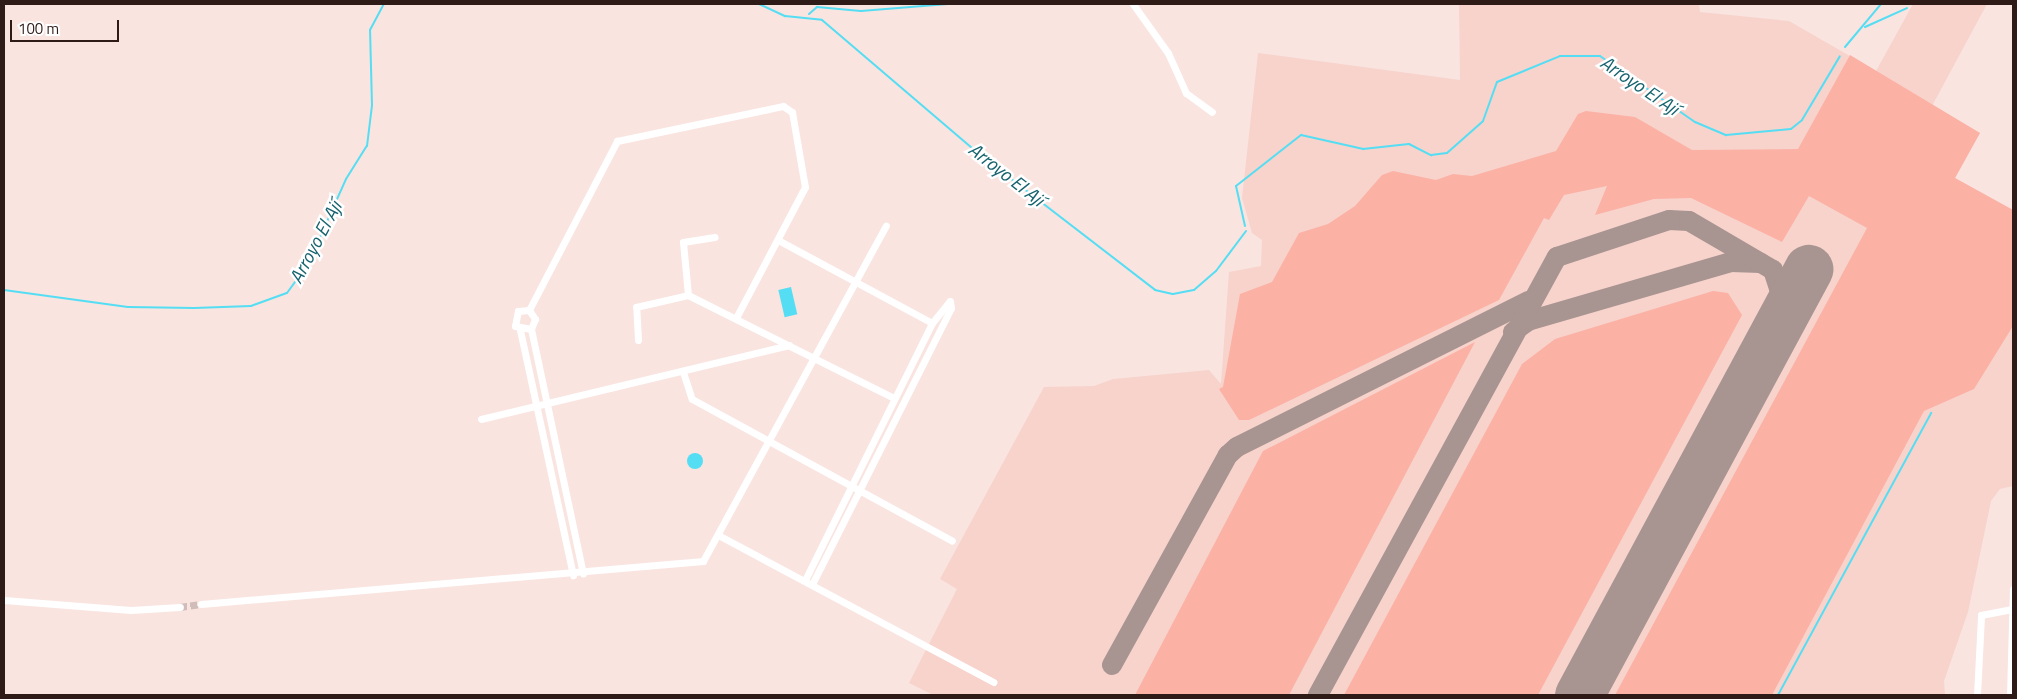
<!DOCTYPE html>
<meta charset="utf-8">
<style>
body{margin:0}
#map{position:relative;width:2017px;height:699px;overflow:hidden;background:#f9e4e0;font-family:"Titillium Web",sans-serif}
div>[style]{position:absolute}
.built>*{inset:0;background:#f7d3cc}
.green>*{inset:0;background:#fcb1a5}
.water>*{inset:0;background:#55def3;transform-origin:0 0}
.round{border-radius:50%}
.stream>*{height:2px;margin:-1px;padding:0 1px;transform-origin:1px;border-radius:1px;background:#55def3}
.taxiway>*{height:20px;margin:-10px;padding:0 10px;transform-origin:10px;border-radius:10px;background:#a89490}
.runway>*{height:49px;margin:-24.5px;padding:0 24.5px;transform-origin:24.5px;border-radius:24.5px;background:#a89490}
.minor-tunnel>*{height:7px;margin-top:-3.5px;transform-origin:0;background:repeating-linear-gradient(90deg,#d0bcb8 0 7px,transparent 0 10.5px)}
.minor>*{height:7px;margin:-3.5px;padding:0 3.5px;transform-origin:3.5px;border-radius:3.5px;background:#fff}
span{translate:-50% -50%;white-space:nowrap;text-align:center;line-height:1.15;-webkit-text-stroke:5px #fff;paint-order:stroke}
.water-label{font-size:19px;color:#16636e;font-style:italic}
.frame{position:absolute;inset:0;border:5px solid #2e1b18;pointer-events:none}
.scale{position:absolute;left:10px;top:20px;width:109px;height:22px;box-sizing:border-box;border:2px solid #2e1b18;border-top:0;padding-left:6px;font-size:15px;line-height:18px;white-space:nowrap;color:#2e1b18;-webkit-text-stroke:4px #fff;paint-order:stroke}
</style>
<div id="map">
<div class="built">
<i style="clip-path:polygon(1459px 4px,1699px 4px,1700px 12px,1789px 21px,1876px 71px,1913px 4px,1987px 4px,1932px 106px,1980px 133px,1955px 178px,2013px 210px,2013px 486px,2000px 489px,1991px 501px,1968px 612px,1944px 681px,1945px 695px,933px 695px,909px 683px,957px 589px,940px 579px,1044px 387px,1094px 386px,1113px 379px,1209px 370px,1221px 384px,1229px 272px,1261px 266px,1262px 240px,1252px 233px,1242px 198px,1258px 53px,1460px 80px)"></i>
</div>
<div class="green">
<i style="clip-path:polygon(1850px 55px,1980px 133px,1955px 178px,2013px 210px,2013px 326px,1974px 389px,1924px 411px,1772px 695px,1615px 695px,1867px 228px,1809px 196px,1782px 242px,1691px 198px,1654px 199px,1595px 215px,1607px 186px,1564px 195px,1549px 220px,1544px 218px,1499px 300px,1249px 420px,1239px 420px,1219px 389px,1223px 387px,1240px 294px,1272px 282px,1299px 233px,1328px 224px,1355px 206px,1382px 175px,1393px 171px,1436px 180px,1453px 174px,1472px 176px,1556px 151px,1578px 114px,1586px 111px,1635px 117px,1692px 150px,1798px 149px)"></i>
<i style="clip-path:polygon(1713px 291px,1728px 293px,1742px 315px,1538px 695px,1344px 695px,1522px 364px,1555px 339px)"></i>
<i style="clip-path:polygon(1475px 342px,1289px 695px,1135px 695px,1263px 451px)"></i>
</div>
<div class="water">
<i style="left:791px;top:287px;width:28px;height:13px;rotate:77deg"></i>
<i class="round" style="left:687px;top:453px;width:16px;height:16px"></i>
</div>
<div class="stream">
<i style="left:759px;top:4px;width:29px;rotate:25deg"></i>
<i style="left:785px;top:16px;width:37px;rotate:6deg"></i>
<i style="left:822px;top:20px;width:208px;rotate:40.5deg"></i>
<i style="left:980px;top:155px;width:221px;rotate:37.6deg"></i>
<i style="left:1155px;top:290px;width:18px;rotate:13deg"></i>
<i style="left:1173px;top:294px;width:21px;rotate:-11deg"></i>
<i style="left:1194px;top:290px;width:29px;rotate:-41deg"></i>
<i style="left:1216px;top:271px;width:50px;rotate:-53.1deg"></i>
<i style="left:809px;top:14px;width:11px;rotate:-41deg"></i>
<i style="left:817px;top:7px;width:44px;rotate:5.2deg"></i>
<i style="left:861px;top:11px;width:87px;rotate:-4.6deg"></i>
<i style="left:1865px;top:27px;width:46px;rotate:-24.3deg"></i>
<i style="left:1845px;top:47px;width:56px;rotate:-50.1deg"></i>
<i style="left:1245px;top:226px;width:41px;rotate:-102.7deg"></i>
<i style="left:1236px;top:186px;width:83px;rotate:-38.1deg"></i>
<i style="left:1301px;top:135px;width:64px;rotate:12.7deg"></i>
<i style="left:1363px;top:149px;width:46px;rotate:-6.2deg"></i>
<i style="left:1409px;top:144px;width:25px;rotate:27deg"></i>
<i style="left:1431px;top:155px;width:16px;rotate:-7deg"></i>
<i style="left:1447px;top:153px;width:48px;rotate:-41.6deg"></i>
<i style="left:1483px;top:121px;width:41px;rotate:-70.3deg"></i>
<i style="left:1497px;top:82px;width:68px;rotate:-22.4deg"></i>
<i style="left:1560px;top:56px;width:40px"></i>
<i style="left:1600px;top:56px;width:116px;rotate:34.8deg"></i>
<i style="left:1695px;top:122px;width:34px;rotate:23deg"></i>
<i style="left:1726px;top:135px;width:65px;rotate:-5.3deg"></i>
<i style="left:1791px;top:129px;width:14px;rotate:-39deg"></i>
<i style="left:1802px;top:120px;width:74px;rotate:-59.3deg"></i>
<i style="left:4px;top:290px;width:125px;rotate:7.8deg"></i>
<i style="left:128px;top:307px;width:66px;rotate:0.9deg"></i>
<i style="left:194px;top:308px;width:57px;rotate:-2deg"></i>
<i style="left:251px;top:306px;width:38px;rotate:-20deg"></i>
<i style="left:287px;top:293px;width:36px;rotate:-54deg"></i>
<i style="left:308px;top:264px;width:93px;rotate:-65.9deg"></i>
<i style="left:346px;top:179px;width:39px;rotate:-58deg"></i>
<i style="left:367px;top:146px;width:41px;rotate:-83deg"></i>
<i style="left:372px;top:105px;width:75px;rotate:-91.5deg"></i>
<i style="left:370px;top:30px;width:30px;rotate:-62deg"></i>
<i style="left:1778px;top:695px;width:321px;rotate:-61.5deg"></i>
</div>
<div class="taxiway">
<i style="left:1513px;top:332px;width:19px;rotate:-36deg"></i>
<i style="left:1528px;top:321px;width:211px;rotate:-16.2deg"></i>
<i style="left:1731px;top:262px;width:30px;rotate:2deg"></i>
<i style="left:1112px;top:665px;width:240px;rotate:-61.1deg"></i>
<i style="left:1228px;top:455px;width:12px;rotate:-42deg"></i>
<i style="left:1237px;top:447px;width:326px;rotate:-26.6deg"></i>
<i style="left:1318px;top:695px;width:499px;rotate:-61.4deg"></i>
<i style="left:1557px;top:257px;width:118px;rotate:-18.3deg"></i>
<i style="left:1669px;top:220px;width:20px;rotate:3deg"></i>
<i style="left:1689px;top:221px;width:97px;rotate:30.3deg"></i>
<i style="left:1773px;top:270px;width:33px;rotate:72deg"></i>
<i style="left:1783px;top:301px;width:22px;rotate:100deg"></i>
</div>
<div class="runway">
<i style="left:1579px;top:695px;width:484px;rotate:-61.7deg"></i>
</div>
<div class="minor-tunnel">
<i style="left:180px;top:607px;width:21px;rotate:-8deg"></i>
</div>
<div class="minor">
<i style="left:1133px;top:4px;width:60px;rotate:54.5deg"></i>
<i style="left:1168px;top:53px;width:44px;rotate:65.8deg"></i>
<i style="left:1186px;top:93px;width:32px;rotate:36deg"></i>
<i style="left:778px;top:240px;width:175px;rotate:28.3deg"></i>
<i style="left:688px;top:295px;width:53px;rotate:-95.4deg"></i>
<i style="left:683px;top:242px;width:32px;rotate:-9deg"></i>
<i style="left:529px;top:310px;width:191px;rotate:-62.5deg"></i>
<i style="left:617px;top:141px;width:170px;rotate:-11.9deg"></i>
<i style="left:783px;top:106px;width:11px;rotate:34deg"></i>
<i style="left:792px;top:112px;width:76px;rotate:80.2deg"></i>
<i style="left:805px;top:187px;width:148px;rotate:117.8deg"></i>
<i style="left:531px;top:329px;width:16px;rotate:-169deg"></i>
<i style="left:515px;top:326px;width:15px;rotate:-79deg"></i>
<i style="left:518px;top:311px;width:11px;rotate:-5deg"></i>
<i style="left:529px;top:310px;width:11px;rotate:56deg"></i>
<i style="left:535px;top:319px;width:11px;rotate:112deg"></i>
<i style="left:531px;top:329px;width:250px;rotate:78deg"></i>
<i style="left:520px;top:330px;width:251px;rotate:77.8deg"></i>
<i style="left:638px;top:340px;width:33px;rotate:-93deg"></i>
<i style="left:636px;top:307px;width:53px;rotate:-13deg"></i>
<i style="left:688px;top:295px;width:230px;rotate:26.6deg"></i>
<i style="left:683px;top:372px;width:28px;rotate:72deg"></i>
<i style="left:692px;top:399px;width:296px;rotate:28.6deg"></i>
<i style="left:481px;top:419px;width:317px;rotate:-13.5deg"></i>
<i style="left:720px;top:536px;width:310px;rotate:28.1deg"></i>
<i style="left:805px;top:580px;width:287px;rotate:-63.7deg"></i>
<i style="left:932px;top:323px;width:28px;rotate:-51deg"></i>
<i style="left:950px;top:301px;width:7px;rotate:82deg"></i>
<i style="left:951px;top:308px;width:309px;rotate:116.7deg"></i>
<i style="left:4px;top:600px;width:127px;rotate:4.5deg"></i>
<i style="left:131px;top:610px;width:49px;rotate:-3.5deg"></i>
<i style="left:201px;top:604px;width:504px;rotate:-4.9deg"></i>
<i style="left:703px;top:561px;width:382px;rotate:-61.4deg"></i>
<i style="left:1977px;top:695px;width:80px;rotate:-87.1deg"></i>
<i style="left:1981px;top:615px;width:33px;rotate:-11deg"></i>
<i style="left:2010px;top:695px;width:106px;rotate:-88.4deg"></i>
</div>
<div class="water-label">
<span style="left:1640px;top:85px;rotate:34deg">Arroyo El Ají</span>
<span style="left:1007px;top:174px;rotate:38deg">Arroyo El Ají</span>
<span style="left:315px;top:242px;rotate:-62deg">Arroyo El Ají</span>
</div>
<div class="frame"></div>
<div class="scale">100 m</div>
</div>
